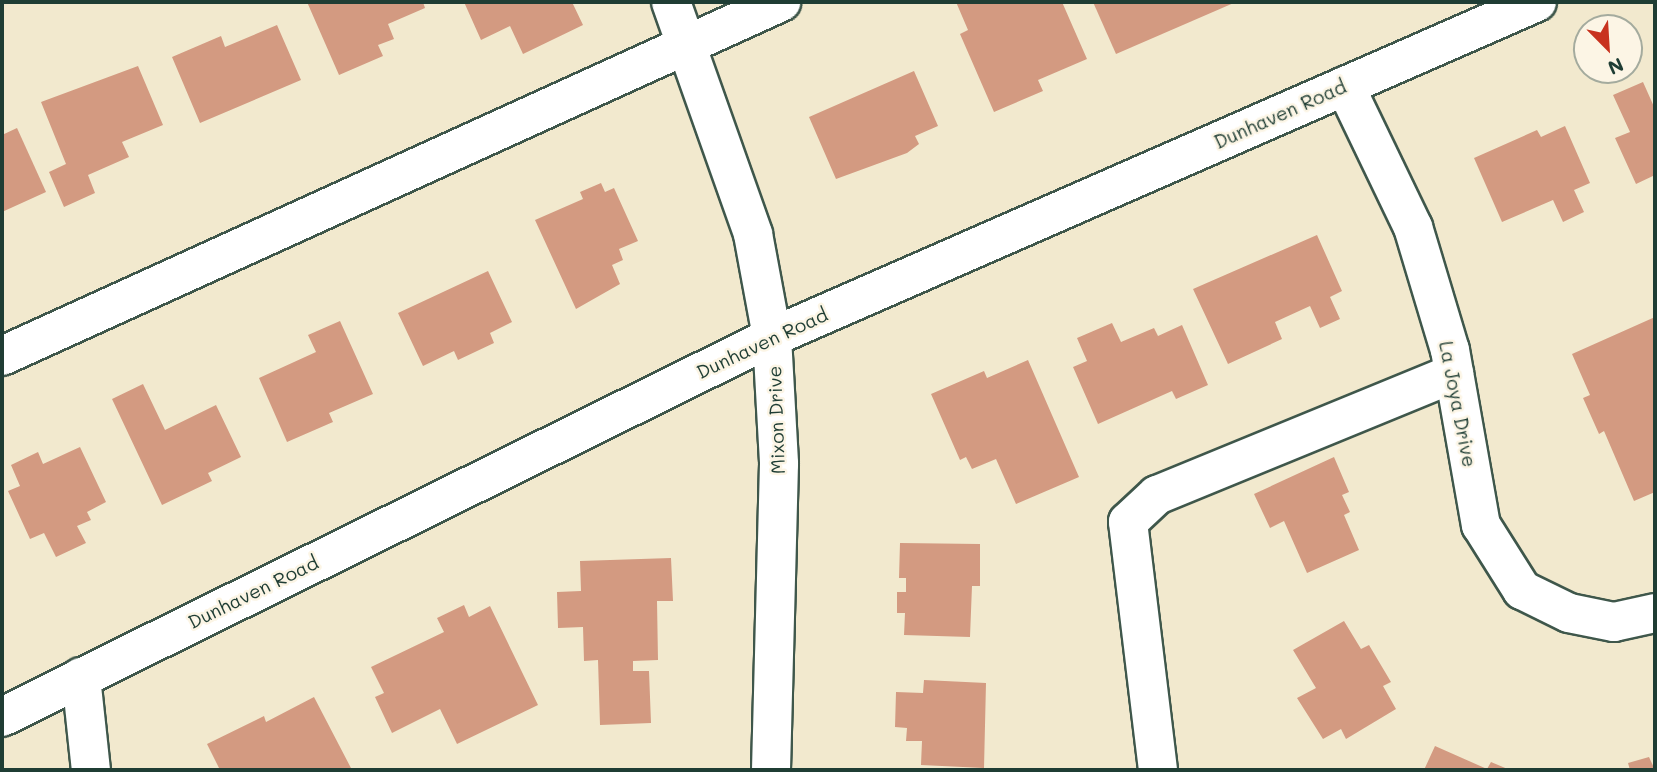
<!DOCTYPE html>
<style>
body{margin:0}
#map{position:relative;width:1657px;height:772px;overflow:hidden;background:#f2e9ce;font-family:Mali,sans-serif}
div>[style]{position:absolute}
.building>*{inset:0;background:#d39a81}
.roads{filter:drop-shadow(2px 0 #3f574b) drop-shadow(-2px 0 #3f574b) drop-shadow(0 2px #3f574b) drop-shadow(0 -2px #3f574b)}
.minor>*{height:38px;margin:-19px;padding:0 19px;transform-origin:19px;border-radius:19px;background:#fff}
span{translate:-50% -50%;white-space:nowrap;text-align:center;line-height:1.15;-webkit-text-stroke:5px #fcf5e5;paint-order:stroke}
.street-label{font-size:19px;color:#1f3d34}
.frame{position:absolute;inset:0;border:4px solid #1f3d34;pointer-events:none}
.north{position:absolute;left:1573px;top:14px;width:70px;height:70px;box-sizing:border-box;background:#fcf5e5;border:2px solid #a4ab9e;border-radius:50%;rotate:156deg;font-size:19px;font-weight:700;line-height:28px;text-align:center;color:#1f3d34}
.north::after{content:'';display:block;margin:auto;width:24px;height:32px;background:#c8321e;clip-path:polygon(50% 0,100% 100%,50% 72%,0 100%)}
</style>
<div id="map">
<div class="building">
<i style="clip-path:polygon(307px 2px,423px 2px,425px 8px,388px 24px,394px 39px,378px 45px,383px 56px,339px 75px)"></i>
<i style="clip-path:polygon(464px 2px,572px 2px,583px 25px,523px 54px,510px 26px,481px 40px)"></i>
<i style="clip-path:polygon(956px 2px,1062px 2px,1087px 59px,1038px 80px,1043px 91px,994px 112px,960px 34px,968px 30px)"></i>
<i style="clip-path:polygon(1093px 2px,1236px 2px,1116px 54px)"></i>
<i style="clip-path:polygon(277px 25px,301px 80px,200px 123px,172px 57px,221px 36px,225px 47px)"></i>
<i style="clip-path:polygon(138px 66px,163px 125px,122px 142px,129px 157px,88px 175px,95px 193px,64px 207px,49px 172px,66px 164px,41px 102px)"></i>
<i style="clip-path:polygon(914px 71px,938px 126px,915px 136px,919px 144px,907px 153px,836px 179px,809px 117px)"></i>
<i style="clip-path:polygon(1643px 82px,1655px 109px,1655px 175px,1636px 184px,1615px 138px,1630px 132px,1613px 95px)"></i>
<i style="clip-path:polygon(1565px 126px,1590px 183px,1574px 190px,1584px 212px,1563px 222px,1553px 200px,1502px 222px,1474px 158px,1537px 130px,1541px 137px)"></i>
<i style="clip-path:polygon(17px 128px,46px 192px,2px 212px,2px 135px)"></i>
<i style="clip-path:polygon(601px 183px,605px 192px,614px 188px,638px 241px,619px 249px,623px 260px,612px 265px,620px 284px,576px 309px,535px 220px,583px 199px,580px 192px)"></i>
<i style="clip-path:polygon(1317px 235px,1342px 291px,1330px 297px,1340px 319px,1320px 328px,1310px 306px,1275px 322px,1282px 339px,1228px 364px,1193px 289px)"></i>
<i style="clip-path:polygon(488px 271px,512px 322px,490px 333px,494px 343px,458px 360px,454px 351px,423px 366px,398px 313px)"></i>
<i style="clip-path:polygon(1655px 317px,1655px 492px,1634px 501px,1604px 431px,1599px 434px,1583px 398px,1590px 395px,1572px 354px)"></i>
<i style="clip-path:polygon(340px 321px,373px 394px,329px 413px,333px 422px,287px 442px,259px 378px,316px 352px,308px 335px)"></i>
<i style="clip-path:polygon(1112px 323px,1121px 342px,1154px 328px,1158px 336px,1182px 325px,1208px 385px,1176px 399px,1172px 391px,1098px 424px,1073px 367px,1087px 361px,1077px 338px)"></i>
<i style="clip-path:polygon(1028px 360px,1079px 477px,1016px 504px,996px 459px,972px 469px,966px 457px,960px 460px,931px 394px,984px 371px,987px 378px)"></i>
<i style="clip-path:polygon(143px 384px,165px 430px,216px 405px,241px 457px,208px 473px,212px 481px,162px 505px,112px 399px)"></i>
<i style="clip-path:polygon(80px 447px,106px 502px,87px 512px,91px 520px,77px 526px,86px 543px,56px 557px,44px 533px,30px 539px,8px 491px,20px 486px,11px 465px,38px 452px,43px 464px)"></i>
<i style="clip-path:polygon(1334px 457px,1349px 492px,1342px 495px,1350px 512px,1344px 515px,1359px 550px,1307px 573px,1284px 521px,1270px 528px,1254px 494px)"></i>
<i style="clip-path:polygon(900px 543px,980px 544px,980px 586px,972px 586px,970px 637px,904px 635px,905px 613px,897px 613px,897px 592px,906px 592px,906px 578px,899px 578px)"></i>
<i style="clip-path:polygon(671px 558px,673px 601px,657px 601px,658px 660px,633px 661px,633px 671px,649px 671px,651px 723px,600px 725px,598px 660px,584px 661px,583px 627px,558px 628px,557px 592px,581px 591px,580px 561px)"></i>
<i style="clip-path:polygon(464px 605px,469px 617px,490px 606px,538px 705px,457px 744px,440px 709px,392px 733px,375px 697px,384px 693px,371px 667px,444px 632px,437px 618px)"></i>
<i style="clip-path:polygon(1344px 621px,1361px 649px,1369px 645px,1391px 682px,1383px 686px,1396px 709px,1346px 739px,1341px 729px,1323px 739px,1297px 698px,1316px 688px,1293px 650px)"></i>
<i style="clip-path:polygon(924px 680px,986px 683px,984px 768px,921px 765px,922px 741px,906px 741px,907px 728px,895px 727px,896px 692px,923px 693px)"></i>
<i style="clip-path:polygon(314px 697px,352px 770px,220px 770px,207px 744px,264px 716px,266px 722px)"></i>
<i style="clip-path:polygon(1435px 746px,1487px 769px,1491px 762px,1510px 770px,1424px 770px)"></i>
<i style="clip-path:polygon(1649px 757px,1655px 770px,1630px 770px,1628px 763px)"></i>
</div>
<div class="roads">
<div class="minor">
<i style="left:671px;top:2px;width:246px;rotate:70.5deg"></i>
<i style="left:753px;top:234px;width:105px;rotate:79.5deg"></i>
<i style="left:772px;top:337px;width:127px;rotate:86.8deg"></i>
<i style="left:779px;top:464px;width:306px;rotate:91.5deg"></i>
<i style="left:1345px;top:86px;width:157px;rotate:64.3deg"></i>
<i style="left:1413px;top:227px;width:128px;rotate:73.3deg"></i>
<i style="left:1450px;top:350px;width:178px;rotate:80deg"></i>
<i style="left:1481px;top:525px;width:77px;rotate:57.8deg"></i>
<i style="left:1522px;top:590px;width:52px;rotate:26.1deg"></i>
<i style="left:1569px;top:613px;width:46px;rotate:11.3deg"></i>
<i style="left:1614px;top:622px;width:42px;rotate:-12.4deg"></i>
<i style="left:2px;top:356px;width:856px;rotate:-24.44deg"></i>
<i style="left:81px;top:677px;width:94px;rotate:83.9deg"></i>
<i style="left:2px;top:717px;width:859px;rotate:-26.27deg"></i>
<i style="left:772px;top:337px;width:835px;rotate:-23.65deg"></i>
<i style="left:1158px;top:770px;width:250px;rotate:-96.9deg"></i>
<i style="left:1128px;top:522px;width:40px;rotate:-43deg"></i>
<i style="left:1157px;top:495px;width:321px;rotate:-22.3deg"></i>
</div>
</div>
<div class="street-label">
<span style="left:1280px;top:114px;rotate:-24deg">Dunhaven Road</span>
<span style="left:762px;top:343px;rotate:-25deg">Dunhaven Road</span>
<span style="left:1458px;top:404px;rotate:79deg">La Joya Drive</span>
<span style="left:776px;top:420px;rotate:-92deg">Mixon Drive</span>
<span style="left:253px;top:592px;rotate:-26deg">Dunhaven Road</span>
</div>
<div class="frame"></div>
<div class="north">N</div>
</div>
